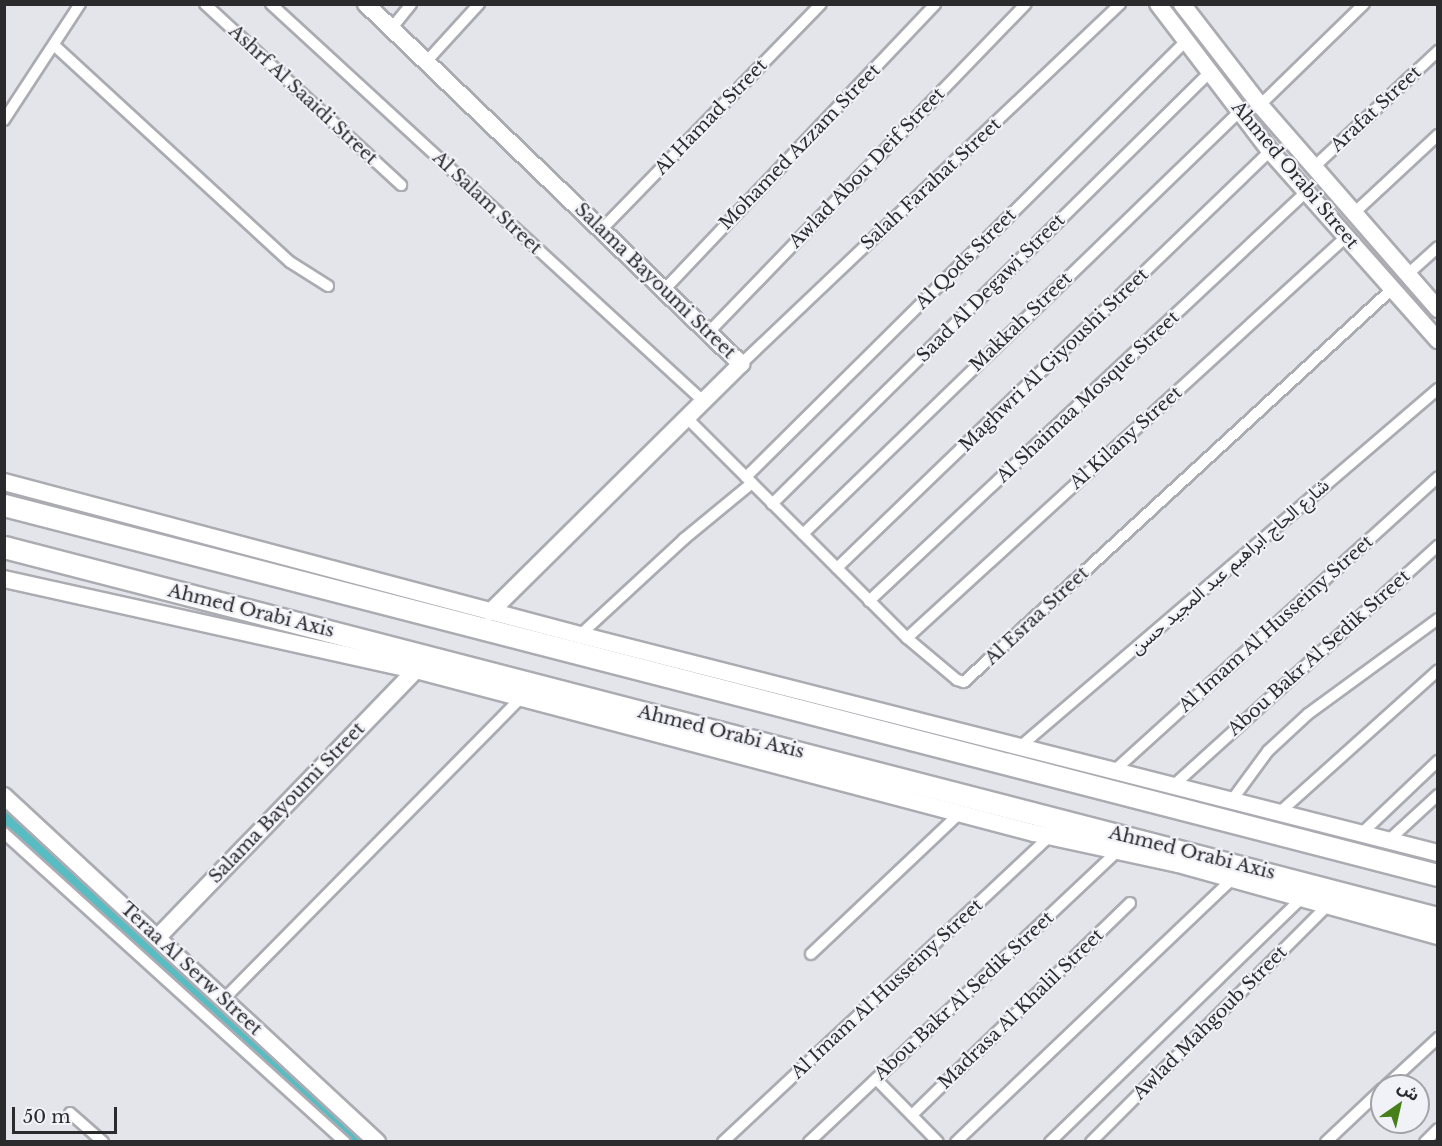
<!DOCTYPE html>
<meta charset="utf-8">
<style>
body{margin:0}
#map{position:relative;width:1442px;height:1146px;overflow:hidden;background:#e4e4eb;font-family:"Libre Baskerville","Noto Sans Arabic",serif}
div>[style]{position:absolute}
.canal>*{height:15px;margin:-7.5px;padding:0 7.5px;transform-origin:7.5px;border-radius:7.5px;background:#57bdc2}
.roads{filter:drop-shadow(2px 0 #ababb2) drop-shadow(-2px 0 #ababb2) drop-shadow(0 2px #ababb2) drop-shadow(0 -2px #ababb2)}
.street>*{height:10px;margin:-5px;padding:0 5px;transform-origin:5px;border-radius:5px;background:#fff}
.secondary>*{height:16px;margin:-8px;padding:0 8px;transform-origin:8px;border-radius:8px;background:#fff}
.highway>*{height:21px;margin:-10.5px;padding:0 10.5px;transform-origin:10.5px;border-radius:10.5px;background:#fff}
span{translate:-50% -50%;white-space:nowrap;text-align:center;line-height:1.15;-webkit-text-stroke:4.5px #f1f1f8;paint-order:stroke}
.street-label{font-size:18px;color:#2b2b2d}
.frame{position:absolute;inset:0;border:6px solid #2b2b2d;pointer-events:none}
.north{position:absolute;left:1370px;top:1074px;width:60px;height:60px;box-sizing:border-box;background:#f1f1f8;border:2px solid #a2a2a7;border-radius:50%;rotate:34deg;font-size:16px;font-weight:700;line-height:24px;text-align:center;color:#2b2b2d}
.north::after{content:'';display:block;margin:auto;width:21px;height:27px;background:#47801a;clip-path:polygon(50% 0,100% 100%,50% 72%,0 100%)}
.scale{position:absolute;left:12px;top:1107px;width:105px;height:27px;box-sizing:border-box;border:3px solid #2b2b2d;border-top:0;padding-left:8px;font-size:18px;line-height:21px;white-space:nowrap;color:#2b2b2d;-webkit-text-stroke:4px #f1f1f8;paint-order:stroke}
</style>
<div id="map">
<div class="canal">
<i style="left:4px;top:814px;width:482px;rotate:42.9deg"></i>
</div>
<div class="roads">
<div class="street">
<i style="left:205px;top:4px;width:267px;rotate:42.7deg"></i>
<i style="left:271px;top:4px;width:587px;rotate:42.58deg"></i>
<i style="left:391px;top:29px;width:32px;rotate:-51deg"></i>
<i style="left:55px;top:46px;width:319px;rotate:42.6deg"></i>
<i style="left:290px;top:262px;width:45px;rotate:32.3deg"></i>
<i style="left:426px;top:62px;width:79px;rotate:-47.6deg"></i>
<i style="left:1260px;top:105px;width:145px;rotate:-44.2deg"></i>
<i style="left:4px;top:120px;width:139px;rotate:-56.8deg"></i>
<i style="left:1314px;top:167px;width:170px;rotate:-43.1deg"></i>
<i style="left:1354px;top:213px;width:115px;rotate:-42.9deg"></i>
<i style="left:601px;top:230px;width:315px;rotate:-45.8deg"></i>
<i style="left:1408px;top:274px;width:40px;rotate:-42deg"></i>
<i style="left:664px;top:290px;width:394px;rotate:-46.5deg"></i>
<i style="left:709px;top:332px;width:456px;rotate:-46deg"></i>
<i style="left:741px;top:364px;width:523px;rotate:-43.53deg"></i>
<i style="left:687px;top:418px;width:311px;rotate:45deg"></i>
<i style="left:907px;top:638px;width:65px;rotate:40deg"></i>
<i style="left:957px;top:680px;width:7px;rotate:16deg"></i>
<i style="left:964px;top:682px;width:581px;rotate:-42.56deg"></i>
<i style="left:746px;top:477px;width:619px;rotate:-44.74deg"></i>
<i style="left:772px;top:504px;width:615px;rotate:-44.6deg"></i>
<i style="left:803px;top:534px;width:608px;rotate:-44.07deg"></i>
<i style="left:837px;top:568px;width:601px;rotate:-43.92deg"></i>
<i style="left:869px;top:601px;width:599px;rotate:-43.1deg"></i>
<i style="left:580px;top:635px;width:142px;rotate:-42.7deg"></i>
<i style="left:684px;top:539px;width:88px;rotate:-39.5deg"></i>
<i style="left:907px;top:638px;width:595px;rotate:-42.41deg"></i>
<i style="left:1022px;top:745px;width:548px;rotate:-40.56deg"></i>
<i style="left:1115px;top:770px;width:436px;rotate:-42.2deg"></i>
<i style="left:1174px;top:785px;width:356px;rotate:-42.2deg"></i>
<i style="left:1232px;top:800px;width:61px;rotate:-53.7deg"></i>
<i style="left:1268px;top:751px;width:54px;rotate:-42.8deg"></i>
<i style="left:1308px;top:714px;width:161px;rotate:-36.2deg"></i>
<i style="left:1280px;top:812px;width:212px;rotate:-41.9deg"></i>
<i style="left:4px;top:833px;width:460px;rotate:42.2deg"></i>
<i style="left:1362px;top:833px;width:105px;rotate:-43.5deg"></i>
<i style="left:1389px;top:840px;width:67px;rotate:-42.6deg"></i>
<i style="left:811px;top:954px;width:205px;rotate:-43.4deg"></i>
<i style="left:224px;top:999px;width:423px;rotate:-45.4deg"></i>
<i style="left:876px;top:1079px;width:88px;rotate:45.5deg"></i>
<i style="left:1386px;top:1086px;width:71px;rotate:-42.7deg"></i>
<i style="left:70px;top:1113px;width:44px;rotate:41.3deg"></i>
<i style="left:912px;top:1115px;width:304px;rotate:-44.2deg"></i>
<i style="left:723px;top:1142px;width:448px;rotate:-43.1deg"></i>
<i style="left:809px;top:1142px;width:424px;rotate:-43.3deg"></i>
<i style="left:956px;top:1142px;width:381px;rotate:-43.6deg"></i>
<i style="left:1050px;top:1142px;width:351px;rotate:-44.1deg"></i>
<i style="left:1091px;top:1142px;width:335px;rotate:-45deg"></i>
<i style="left:1326px;top:1142px;width:77px;rotate:-43.4deg"></i>
<i style="left:1425px;top:1142px;width:18px;rotate:-45deg"></i>
</div>
<div class="secondary">
<i style="left:366px;top:4px;width:520px;rotate:43.83deg"></i>
<i style="left:741px;top:364px;width:353px;rotate:135.3deg"></i>
<i style="left:1158px;top:4px;width:185px;rotate:52.7deg"></i>
<i style="left:1270px;top:151px;width:253px;rotate:48.4deg"></i>
<i style="left:1182px;top:4px;width:128px;rotate:52.3deg"></i>
<i style="left:1260px;top:105px;width:271px;rotate:48.9deg"></i>
<i style="left:4px;top:482px;width:596px;rotate:14.88deg"></i>
<i style="left:580px;top:635px;width:885px;rotate:14.26deg"></i>
<i style="left:4px;top:579px;width:422px;rotate:12.5deg"></i>
<i style="left:416px;top:670px;width:639px;rotate:14.78deg"></i>
<i style="left:1034px;top:833px;width:147px;rotate:12.1deg"></i>
<i style="left:1178px;top:864px;width:270px;rotate:15.5deg"></i>
<i style="left:4px;top:796px;width:509px;rotate:42.85deg"></i>
<i style="left:158px;top:937px;width:371px;rotate:-46deg"></i>
</div>
<div class="highway">
<i style="left:4px;top:505px;width:1481px;rotate:14.47deg"></i>
<i style="left:4px;top:547px;width:1481px;rotate:14.51deg"></i>
</div>
</div>
<div class="street-label">
<span style="left:303px;top:95px;rotate:43deg">Ashrf Al Saaidi Street</span>
<span style="left:1376px;top:109px;rotate:-43deg">Arafat Street</span>
<span style="left:711px;top:117px;rotate:-46deg">Al Hamad Street</span>
<span style="left:800px;top:147px;rotate:-46deg">Mohamed Azzam Street</span>
<span style="left:867px;top:168px;rotate:-46deg">Awlad Abou Deif Street</span>
<span style="left:1295px;top:175px;rotate:50deg">Ahmed Orabi Street</span>
<span style="left:931px;top:184px;rotate:-43deg">Salah Farahat Street</span>
<span style="left:487px;top:203px;rotate:43deg">Al Salam Street</span>
<span style="left:966px;top:259px;rotate:-45deg">Al Qods Street</span>
<span style="left:655px;top:281px;rotate:44deg">Salama Bayoumi Street</span>
<span style="left:991px;top:288px;rotate:-45deg">Saad Al Degawi Street</span>
<span style="left:1021px;top:322px;rotate:-44deg">Makkah Street</span>
<span style="left:1054px;top:360px;rotate:-44deg">Maghwri Al Giyoushi Street</span>
<span style="left:1088px;top:397px;rotate:-43deg">Al Shaimaa Mosque Street</span>
<span style="left:1126px;top:438px;rotate:-42deg">Al Kilany Street</span>
<span style="left:1230px;top:567px;rotate:-41deg">شارع الحاج ابراهيم عبد المجيد حسن</span>
<span style="left:251px;top:611px;rotate:14deg">Ahmed Orabi Axis</span>
<span style="left:1037px;top:616px;rotate:-43deg">Al Esraa Street</span>
<span style="left:1276px;top:624px;rotate:-42deg">Al Imam Al Husseiny Street</span>
<span style="left:1319px;top:653px;rotate:-42deg">Abou Bakr Al Sedik Street</span>
<span style="left:721px;top:732px;rotate:14deg">Ahmed Orabi Axis</span>
<span style="left:287px;top:803px;rotate:-46deg">Salama Bayoumi Street</span>
<span style="left:1192px;top:853px;rotate:14deg">Ahmed Orabi Axis</span>
<span style="left:191px;top:969px;rotate:43deg">Teraa Al Serw Street</span>
<span style="left:887px;top:989px;rotate:-43deg">Al Imam Al Husseiny Street</span>
<span style="left:964px;top:996px;rotate:-43deg">Abou Bakr Al Sedik Street</span>
<span style="left:1021px;top:1009px;rotate:-44deg">Madrasa Al Khalil Street</span>
<span style="left:1210px;top:1023px;rotate:-45deg">Awlad Mahgoub Street</span>
</div>
<div class="frame"></div>
<div class="north">ش</div>
<div class="scale">50 m</div>
</div>
